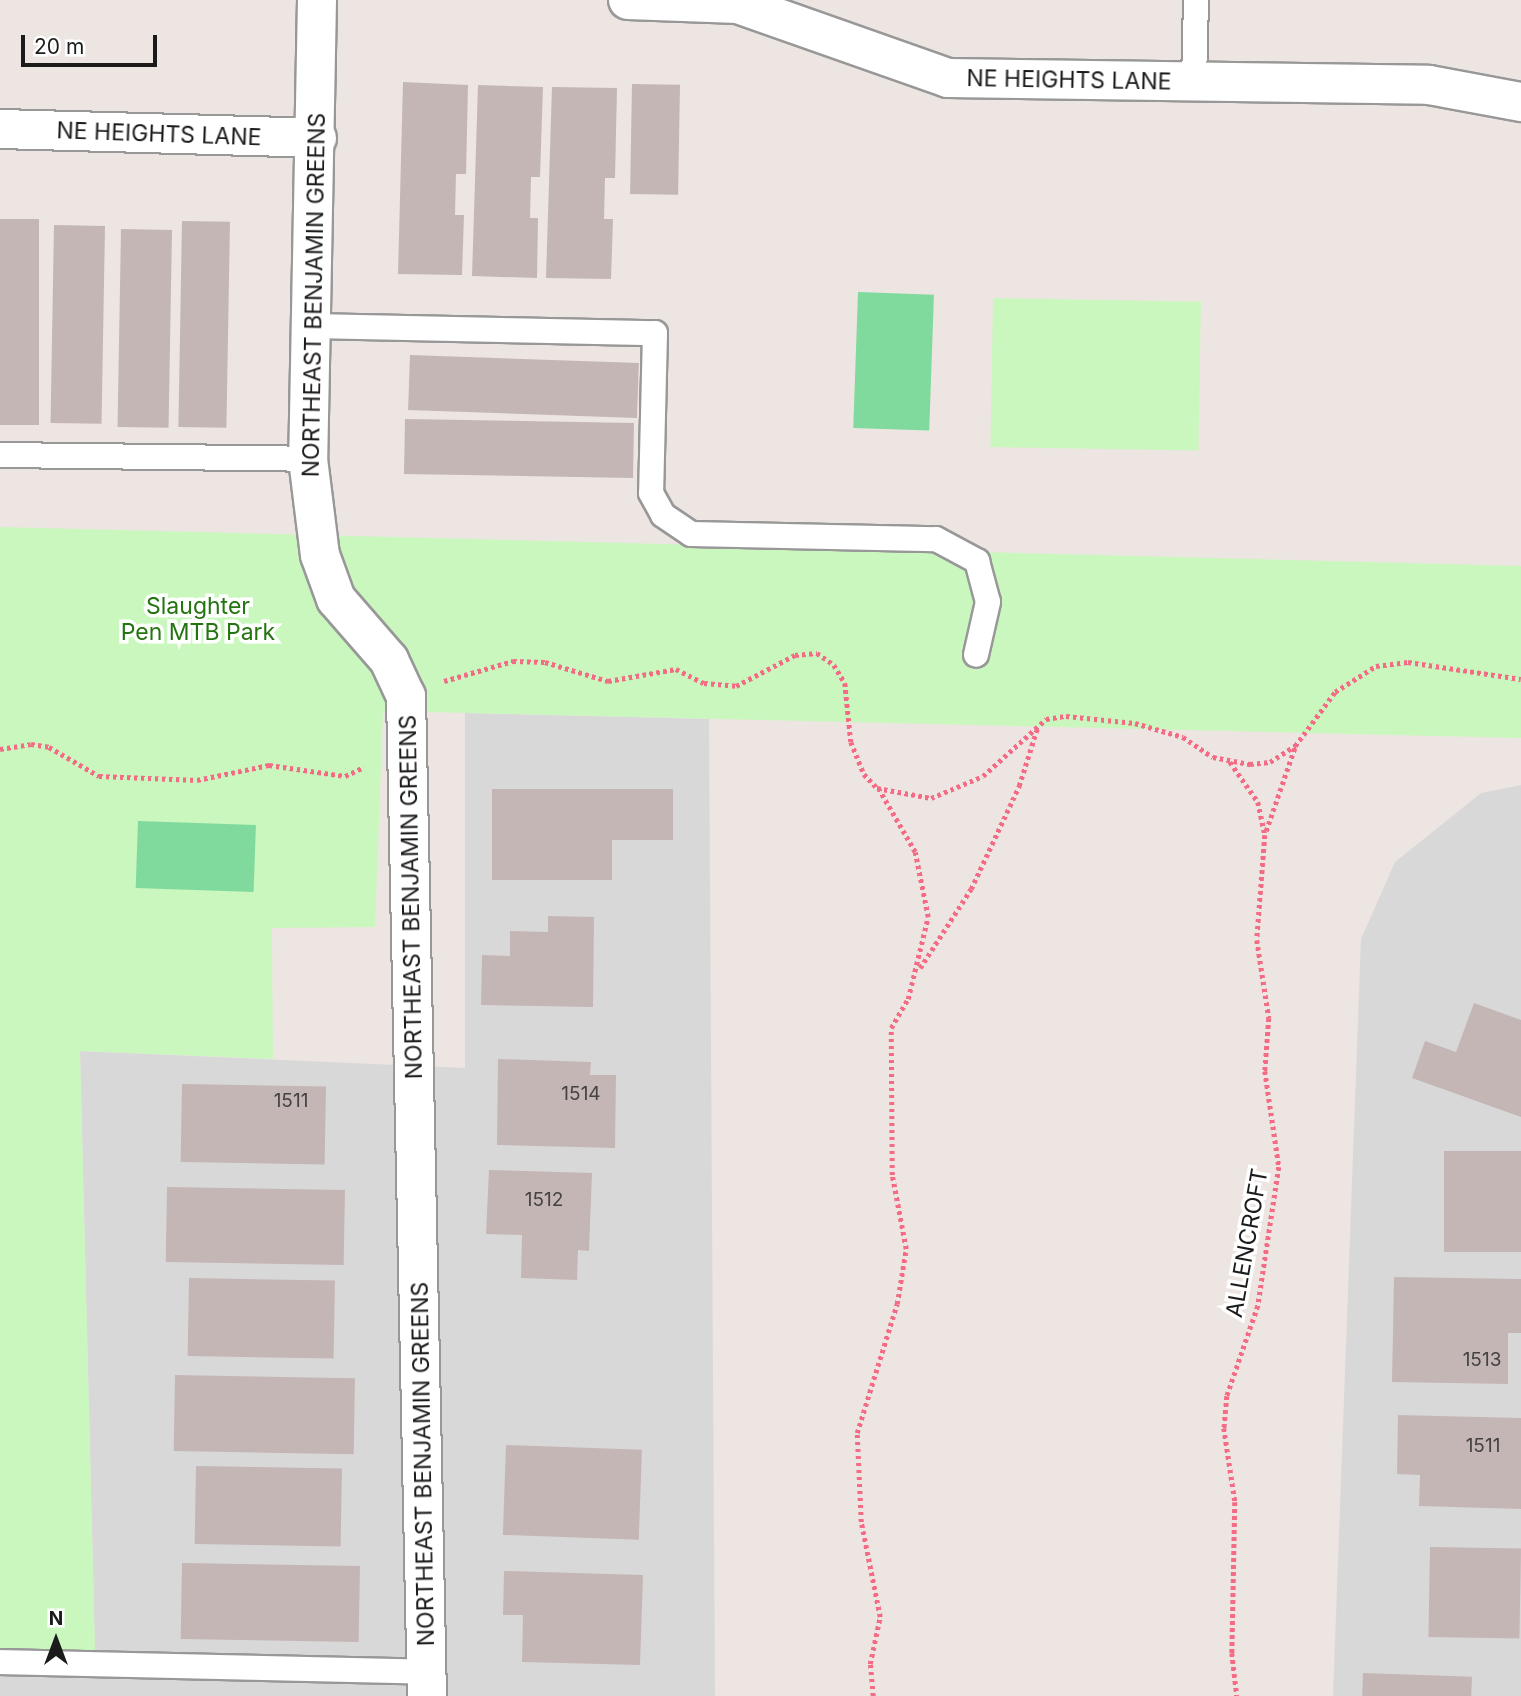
<!DOCTYPE html>
<style>
body{margin:0}
#map{position:relative;width:1521px;height:1696px;overflow:hidden;background:#ede5e1;font-family:Inter,sans-serif}
div>[style]{position:absolute}
.residential>*{inset:0;background:#d9d8d9}
.park>*{inset:0;background:#caf7be;transform-origin:0 0}
.pitch>*{inset:0;background:#81da9d;transform-origin:0 0}
.building>*{inset:0;background:#c4b6b5;transform-origin:0 0}
.path>*{height:4.5px;margin-top:-2.25px;transform-origin:0;background:repeating-linear-gradient(90deg,#f46b85 0 3.5px,transparent 0 7px)}
.roads{filter:drop-shadow(2px 0 #989898) drop-shadow(-2px 0 #989898) drop-shadow(0 2px #989898) drop-shadow(0 -2px #989898)}
.lane>*{height:24px;margin:-12px;padding:0 12px;transform-origin:12px;border-radius:12px;background:#fff}
.street>*{height:38px;margin:-19px;padding:0 19px;transform-origin:19px;border-radius:19px;background:#fff}
span{translate:-50% -50%;white-space:nowrap;text-align:center;line-height:1.15;-webkit-text-stroke:7px #fff;paint-order:stroke}
.number-label{font-size:19px;color:#454242}
.number-label span{-webkit-text-stroke-width:0}
.street-label{font-size:23px;color:#1b1b1b}
.park-label{font-size:23px;color:#24740f}
.north{position:absolute;left:21px;top:1605px;width:70px;height:70px;-webkit-text-stroke:5px #fff;paint-order:stroke;rotate:0deg;font-size:19px;font-weight:700;line-height:28px;text-align:center;color:#1b1b1b}
.north::after{content:'';display:block;margin:auto;width:24px;height:32px;background:#1b1b1b;clip-path:polygon(50% 0,100% 100%,50% 72%,0 100%)}
.scale{position:absolute;left:21px;top:35px;width:136px;height:32px;box-sizing:border-box;border:4px solid #1b1b1b;border-top:0;padding-left:9px;font-size:21px;line-height:24px;white-space:nowrap;color:#1b1b1b;-webkit-text-stroke:5px #fff;paint-order:stroke}
</style>
<div id="map">
<div class="residential">
<i style="clip-path:polygon(465px 713px,709px 719px,715px 1696px,0 1696px,0 1648px,95px 1651px,80px 1051px,465px 1068px)"></i>
<i style="clip-path:polygon(1521px 785px,1521px 1696px,1333px 1696px,1361px 939px,1395px 862px,1481px 793px)"></i>
</div>
<div class="park">
<i style="left:993px;top:298px;width:208px;height:149px;rotate:1deg"></i>
<i style="clip-path:polygon(0 527px,1521px 566px,1521px 738px,383px 711px,375px 927px,272px 928px,273px 1059px,80px 1051px,95px 1652px,0 1648px)"></i>
</div>
<div class="pitch">
<i style="left:858px;top:292px;width:76px;height:136px;rotate:2deg"></i>
<i style="left:138px;top:821px;width:118px;height:67px;rotate:2deg"></i>
</div>
<div class="building">
<i style="clip-path:polygon(403px 82px,468px 85px,466px 174px,456px 174px,455px 215px,464px 215px,462px 275px,398px 274px)"></i>
<i style="left:632px;top:84px;width:48px;height:110px;rotate:1deg"></i>
<i style="clip-path:polygon(478px 85px,543px 87px,540px 177px,531px 177px,530px 218px,538px 218px,537px 278px,472px 276px)"></i>
<i style="clip-path:polygon(552px 87px,617px 88px,615px 178px,605px 178px,604px 219px,613px 219px,611px 279px,546px 278px)"></i>
<i style="left:0;top:219px;width:39px;height:206px"></i>
<i style="left:182px;top:221px;width:48px;height:206px;rotate:1deg"></i>
<i style="left:54px;top:225px;width:51px;height:198px;rotate:1deg"></i>
<i style="left:121px;top:229px;width:51px;height:198px;rotate:1deg"></i>
<i style="left:410px;top:355px;width:229px;height:55px;rotate:2deg"></i>
<i style="left:405px;top:419px;width:229px;height:55px;rotate:1deg"></i>
<i style="clip-path:polygon(492px 789px,673px 789px,673px 840px,612px 840px,612px 880px,492px 880px)"></i>
<i style="clip-path:polygon(548px 916px,594px 917px,593px 1007px,481px 1005px,482px 955px,510px 956px,510px 931px,548px 932px)"></i>
<i style="clip-path:polygon(1474px 1003px,1521px 1020px,1521px 1117px,1412px 1078px,1425px 1041px,1456px 1052px)"></i>
<i style="clip-path:polygon(498px 1059px,591px 1062px,590px 1075px,616px 1075px,615px 1148px,497px 1145px)"></i>
<i style="left:182px;top:1084px;width:144px;height:78px;rotate:1deg"></i>
<i style="left:1444px;top:1151px;width:77px;height:101px"></i>
<i style="clip-path:polygon(489px 1170px,592px 1173px,589px 1251px,578px 1250px,577px 1280px,521px 1278px,522px 1235px,486px 1234px)"></i>
<i style="left:167px;top:1187px;width:178px;height:75px;rotate:1deg"></i>
<i style="clip-path:polygon(1394px 1277px,1521px 1279px,1521px 1333px,1508px 1333px,1508px 1384px,1392px 1382px)"></i>
<i style="left:189px;top:1278px;width:146px;height:78px;rotate:1deg"></i>
<i style="left:175px;top:1375px;width:180px;height:76px;rotate:1deg"></i>
<i style="clip-path:polygon(1398px 1415px,1521px 1418px,1521px 1509px,1419px 1506px,1420px 1475px,1397px 1474px)"></i>
<i style="left:506px;top:1445px;width:136px;height:90px;rotate:2deg"></i>
<i style="left:196px;top:1466px;width:146px;height:78px;rotate:1deg"></i>
<i style="left:1430px;top:1547px;width:91px;height:90px;rotate:1deg"></i>
<i style="left:182px;top:1563px;width:178px;height:76px;rotate:1deg"></i>
<i style="clip-path:polygon(504px 1571px,643px 1575px,640px 1665px,522px 1662px,523px 1615px,503px 1615px)"></i>
<i style="left:1363px;top:1673px;width:109px;height:23px;rotate:2deg"></i>
</div>
<div class="path">
<i style="left:444px;top:681px;width:72px;rotate:-16.2deg"></i>
<i style="left:513px;top:661px;width:32px;rotate:2deg"></i>
<i style="left:545px;top:662px;width:66px;rotate:16.8deg"></i>
<i style="left:608px;top:681px;width:69px;rotate:-10deg"></i>
<i style="left:676px;top:669px;width:31px;rotate:27deg"></i>
<i style="left:704px;top:683px;width:32px;rotate:5deg"></i>
<i style="left:736px;top:686px;width:67px;rotate:-27.7deg"></i>
<i style="left:795px;top:655px;width:22px;rotate:-5deg"></i>
<i style="left:817px;top:653px;width:21px;rotate:35deg"></i>
<i style="left:834px;top:665px;width:21px;rotate:59deg"></i>
<i style="left:845px;top:683px;width:59px;rotate:84.2deg"></i>
<i style="left:851px;top:742px;width:35px;rotate:68deg"></i>
<i style="left:864px;top:774px;width:19px;rotate:47deg"></i>
<i style="left:877px;top:788px;width:55px;rotate:10.5deg"></i>
<i style="left:931px;top:798px;width:56px;rotate:-22.9deg"></i>
<i style="left:983px;top:776px;width:85px;rotate:-42.1deg"></i>
<i style="left:1046px;top:719px;width:20px;rotate:-9deg"></i>
<i style="left:1066px;top:716px;width:69px;rotate:5.8deg"></i>
<i style="left:1135px;top:723px;width:50px;rotate:16.3deg"></i>
<i style="left:1183px;top:737px;width:36px;rotate:34deg"></i>
<i style="left:1213px;top:757px;width:38px;rotate:11deg"></i>
<i style="left:1250px;top:764px;width:20px;rotate:-6deg"></i>
<i style="left:1270px;top:762px;width:30px;rotate:-33deg"></i>
<i style="left:1295px;top:746px;width:67px;rotate:-53.5deg"></i>
<i style="left:1335px;top:692px;width:49px;rotate:-32.4deg"></i>
<i style="left:1376px;top:666px;width:32px;rotate:-7deg"></i>
<i style="left:1408px;top:662px;width:114px;rotate:8.6deg"></i>
<i style="left:0;top:749px;width:31px;rotate:-9deg"></i>
<i style="left:31px;top:744px;width:18px;rotate:9deg"></i>
<i style="left:49px;top:747px;width:58px;rotate:30.1deg"></i>
<i style="left:99px;top:776px;width:98px;rotate:2.3deg"></i>
<i style="left:197px;top:780px;width:74px;rotate:-11.8deg"></i>
<i style="left:269px;top:765px;width:77px;rotate:8.2deg"></i>
<i style="left:345px;top:776px;width:21px;rotate:-25deg"></i>
<i style="left:1230px;top:762px;width:49px;rotate:55deg"></i>
<i style="left:1258px;top:802px;width:34px;rotate:78deg"></i>
<i style="left:1265px;top:835px;width:105px;rotate:94.4deg"></i>
<i style="left:1257px;top:940px;width:79px;rotate:81.3deg"></i>
<i style="left:1269px;top:1018px;width:53px;rotate:94.3deg"></i>
<i style="left:1265px;top:1071px;width:97px;rotate:81.7deg"></i>
<i style="left:1279px;top:1167px;width:141px;rotate:98.6deg"></i>
<i style="left:1258px;top:1306px;width:95px;rotate:109deg"></i>
<i style="left:1227px;top:1396px;width:32px;rotate:95deg"></i>
<i style="left:1224px;top:1428px;width:75px;rotate:81.5deg"></i>
<i style="left:1235px;top:1502px;width:151px;rotate:91.1deg"></i>
<i style="left:1232px;top:1653px;width:43px;rotate:83.4deg"></i>
<i style="left:1266px;top:831px;width:89px;rotate:-71deg"></i>
<i style="left:920px;top:968px;width:94px;rotate:-57.2deg"></i>
<i style="left:971px;top:889px;width:114px;rotate:-65deg"></i>
<i style="left:1019px;top:786px;width:60px;rotate:-72.5deg"></i>
<i style="left:873px;top:1696px;width:32px;rotate:-95deg"></i>
<i style="left:870px;top:1664px;width:48px;rotate:-78deg"></i>
<i style="left:880px;top:1617px;width:97px;rotate:-101.3deg"></i>
<i style="left:861px;top:1522px;width:89px;rotate:-92.6deg"></i>
<i style="left:857px;top:1433px;width:135px;rotate:-72.8deg"></i>
<i style="left:897px;top:1304px;width:56px;rotate:-80.7deg"></i>
<i style="left:906px;top:1249px;width:75px;rotate:-100.7deg"></i>
<i style="left:892px;top:1175px;width:147px;rotate:-90.4deg"></i>
<i style="left:891px;top:1028px;width:34px;rotate:-60deg"></i>
<i style="left:908px;top:999px;width:84px;rotate:-76.3deg"></i>
<i style="left:928px;top:917px;width:66px;rotate:-101.3deg"></i>
<i style="left:915px;top:852px;width:72px;rotate:-120.1deg"></i>
</div>
<div class="roads">
<div class="lane">
<i style="left:1194px;top:82px;width:82px;rotate:-88.6deg"></i>
<i style="left:312px;top:326px;width:343px;rotate:1.2deg"></i>
<i style="left:655px;top:333px;width:160px;rotate:91.4deg"></i>
<i style="left:651px;top:493px;width:25px;rotate:61deg"></i>
<i style="left:663px;top:515px;width:34px;rotate:34deg"></i>
<i style="left:691px;top:534px;width:245px;rotate:1.2deg"></i>
<i style="left:936px;top:539px;width:47px;rotate:28.2deg"></i>
<i style="left:977px;top:561px;width:42px;rotate:75deg"></i>
<i style="left:988px;top:602px;width:54px;rotate:102.8deg"></i>
<i style="left:0;top:455px;width:308px;rotate:0.7deg"></i>
<i style="left:0;top:1662px;width:428px;rotate:1.3deg"></i>
</div>
<div class="street">
<i style="left:317px;top:0;width:459px;rotate:91.1deg"></i>
<i style="left:308px;top:459px;width:97px;rotate:82.9deg"></i>
<i style="left:320px;top:555px;width:47px;rotate:70deg"></i>
<i style="left:336px;top:599px;width:81px;rotate:49deg"></i>
<i style="left:389px;top:660px;width:40px;rotate:65deg"></i>
<i style="left:406px;top:696px;width:1000px;rotate:88.8deg"></i>
<i style="left:628px;top:0;width:110px;rotate:2.1deg"></i>
<i style="left:738px;top:4px;width:223px;rotate:19.4deg"></i>
<i style="left:948px;top:78px;width:481px;rotate:0.8deg"></i>
<i style="left:1429px;top:85px;width:94px;rotate:10.5deg"></i>
<i style="left:0;top:129px;width:317px;rotate:1.6deg"></i>
</div>
</div>
<div class="number-label">
<span style="left:581px;top:1094px">1514</span>
<span style="left:291px;top:1101px">1511</span>
<span style="left:544px;top:1200px">1512</span>
<span style="left:1482px;top:1360px">1513</span>
<span style="left:1483px;top:1446px">1511</span>
</div>
<div class="street-label">
<span style="left:1069px;top:80px;rotate:1deg">NE HEIGHTS LANE</span>
<span style="left:159px;top:134px;rotate:2deg">NE HEIGHTS LANE</span>
<span style="left:314px;top:295px;rotate:-89deg">NORTHEAST BENJAMIN GREENS</span>
<span style="left:411px;top:897px;rotate:-91deg">NORTHEAST BENJAMIN GREENS</span>
<span style="left:1247px;top:1243px;rotate:-80deg">ALLENCROFT</span>
<span style="left:423px;top:1464px;rotate:-91deg">NORTHEAST BENJAMIN GREENS</span>
</div>
<div class="park-label">
<span style="left:198px;top:619px">Slaughter<br>Pen MTB Park</span>
</div>
<div class="north">N</div>
<div class="scale">20 m</div>
</div>
